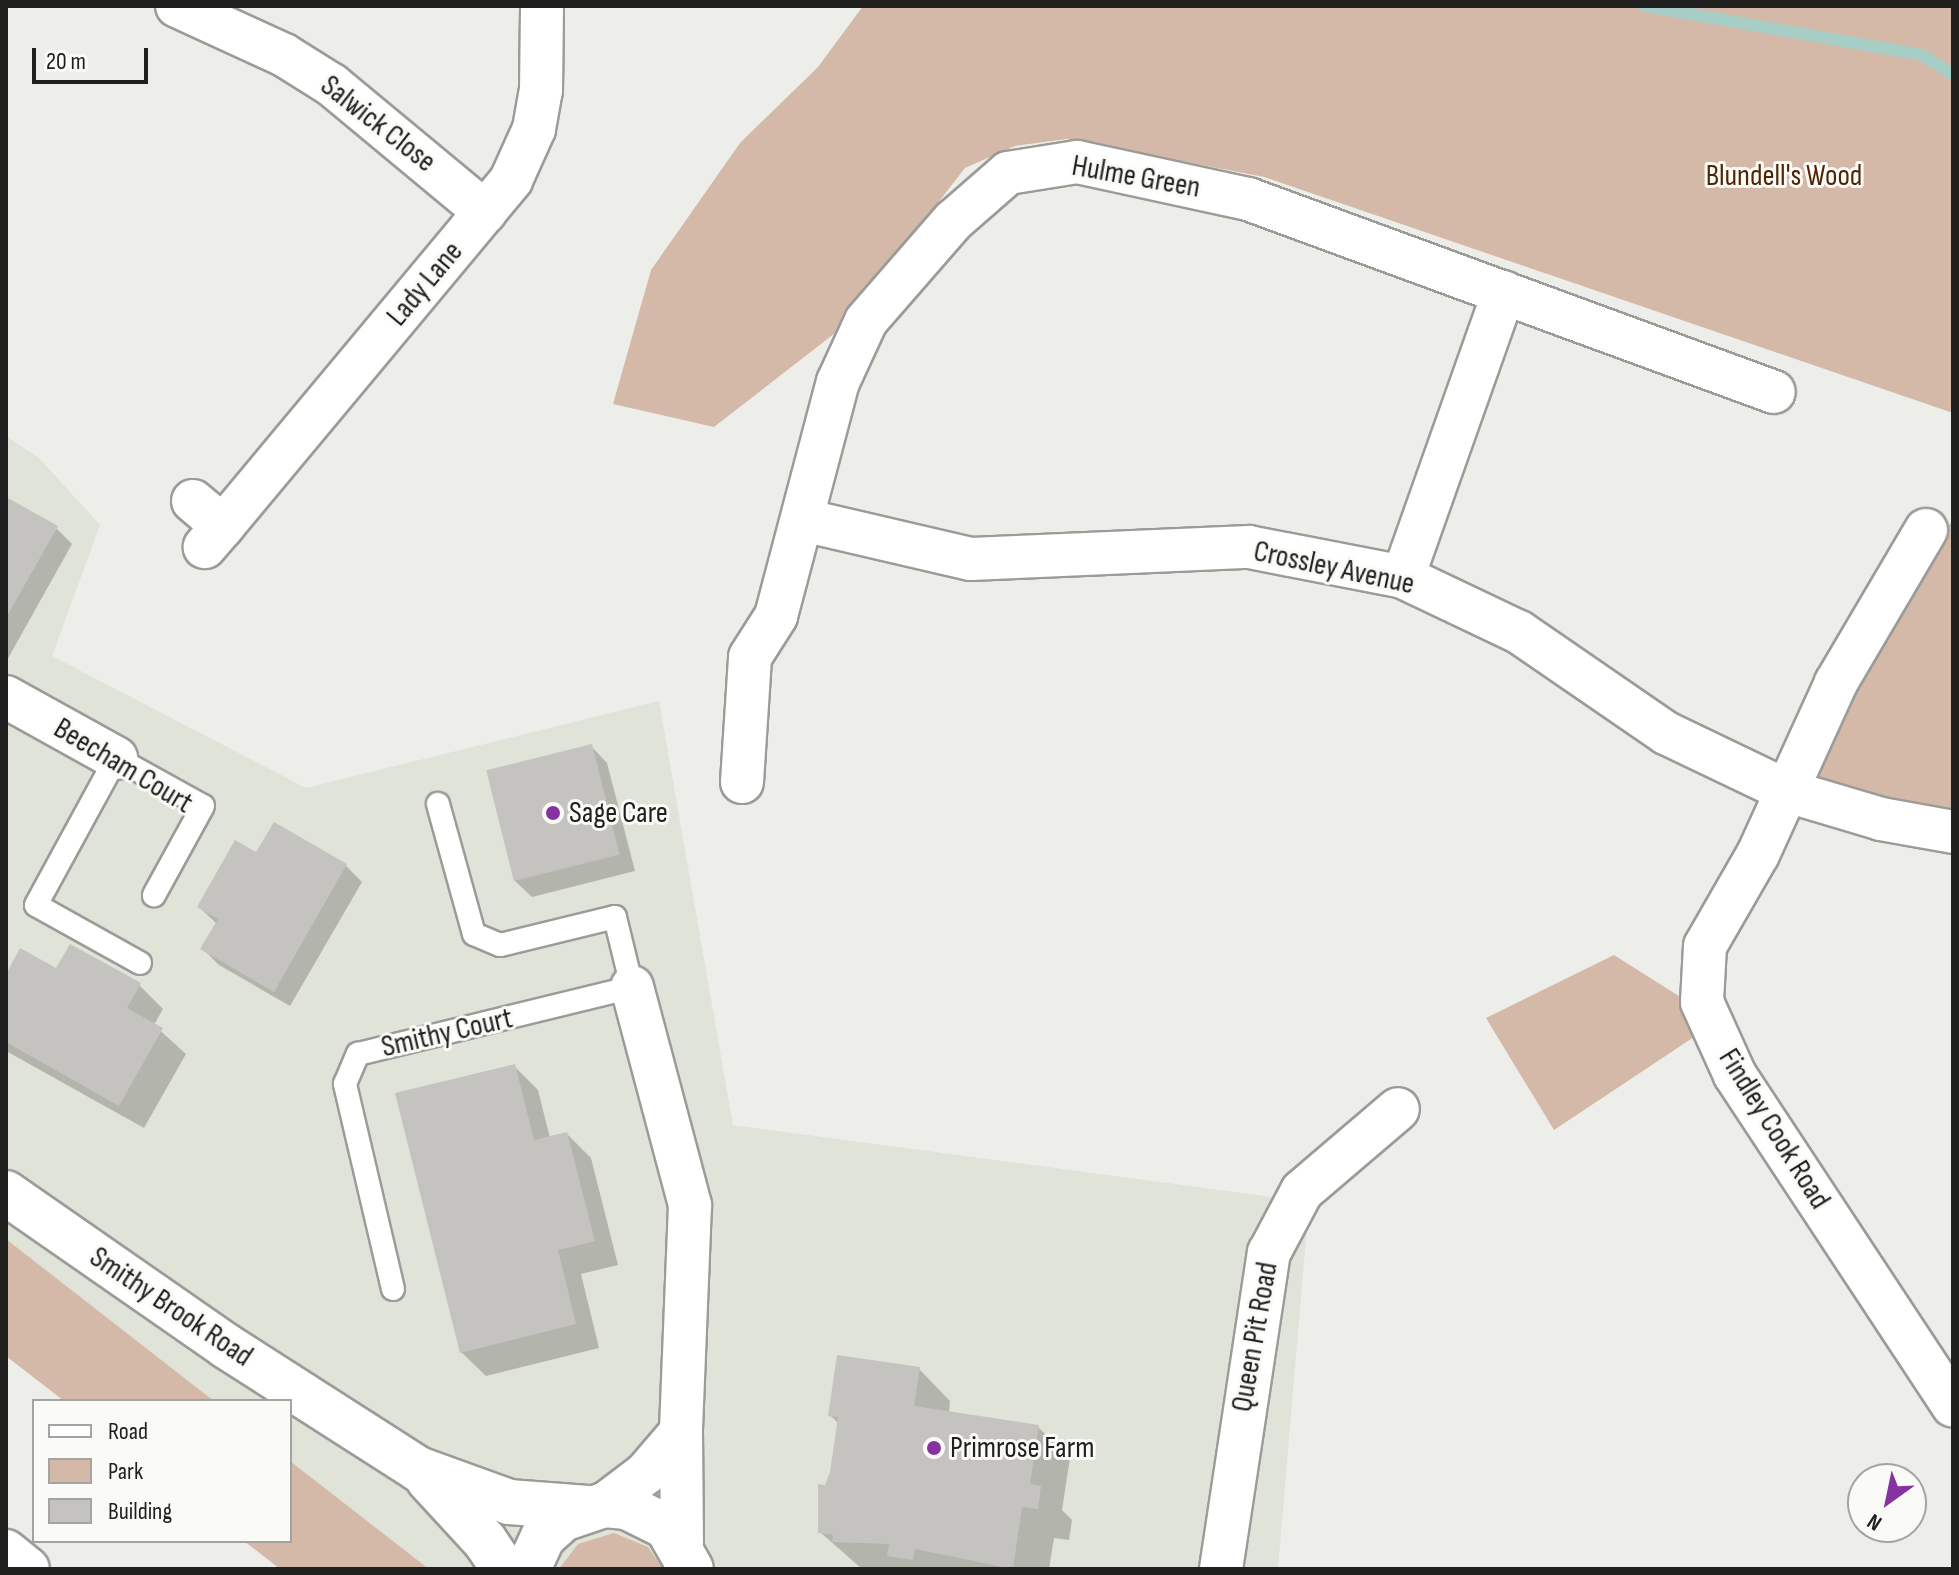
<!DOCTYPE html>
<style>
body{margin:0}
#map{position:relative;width:1959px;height:1575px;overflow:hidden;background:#edeee9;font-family:"Sofia Sans Condensed",sans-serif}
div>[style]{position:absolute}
.built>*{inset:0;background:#e0e3d8}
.green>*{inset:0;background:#d5b9a8}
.shadow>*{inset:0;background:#0003}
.stream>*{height:12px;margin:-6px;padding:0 6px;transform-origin:6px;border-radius:6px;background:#a6cec6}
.building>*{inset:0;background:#c5c3bf;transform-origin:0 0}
.roads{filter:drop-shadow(2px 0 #9b9c98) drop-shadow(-2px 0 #9b9c98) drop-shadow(0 2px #9b9c98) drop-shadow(0 -2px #9b9c98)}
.service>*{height:22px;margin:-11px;padding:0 11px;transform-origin:11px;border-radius:11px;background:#fff}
.minor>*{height:42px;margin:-21px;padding:0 21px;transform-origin:21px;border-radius:21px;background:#fff}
.tertiary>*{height:44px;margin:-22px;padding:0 22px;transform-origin:22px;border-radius:22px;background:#fff}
.dots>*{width:22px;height:22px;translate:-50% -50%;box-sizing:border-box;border:4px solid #fafbf7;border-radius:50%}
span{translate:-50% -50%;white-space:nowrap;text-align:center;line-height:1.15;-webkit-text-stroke:6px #fafbf7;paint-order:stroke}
.street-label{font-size:30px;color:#20201f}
.park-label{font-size:30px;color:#4e2606}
.poi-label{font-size:30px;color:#20201f}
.left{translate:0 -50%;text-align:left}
.frame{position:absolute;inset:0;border:8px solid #20201f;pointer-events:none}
.legend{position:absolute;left:32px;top:1399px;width:260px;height:144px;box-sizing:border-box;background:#fafbf7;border:2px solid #a3a3a1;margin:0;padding:10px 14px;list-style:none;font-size:24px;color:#20201f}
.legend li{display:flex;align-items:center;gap:16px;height:40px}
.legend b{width:40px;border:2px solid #a3a3a1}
.north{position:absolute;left:1847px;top:1463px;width:80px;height:80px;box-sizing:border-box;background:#fafbf7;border:2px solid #a3a3a1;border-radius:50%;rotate:213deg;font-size:22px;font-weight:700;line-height:32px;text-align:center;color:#20201f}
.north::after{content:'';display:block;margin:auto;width:28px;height:36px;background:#8633a1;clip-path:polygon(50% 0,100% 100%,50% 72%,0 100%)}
.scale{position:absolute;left:32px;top:48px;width:116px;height:36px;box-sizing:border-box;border:4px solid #20201f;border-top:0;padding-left:10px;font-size:24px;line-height:28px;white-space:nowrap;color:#20201f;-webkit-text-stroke:6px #fafbf7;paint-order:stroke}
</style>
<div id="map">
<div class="built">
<i style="clip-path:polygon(6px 436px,40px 459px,100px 525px,52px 656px,306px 788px,659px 701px,733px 1125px,1309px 1202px,1278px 1569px,429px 1569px,290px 1461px,290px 1401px,214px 1401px,6px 1239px)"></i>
</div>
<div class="green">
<i style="clip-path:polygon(863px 6px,1953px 6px,1953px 413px,1264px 177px,1067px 139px,1015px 146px,965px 168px,839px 330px,714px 427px,613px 404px,651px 270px,740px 143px,818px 67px)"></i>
<i style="clip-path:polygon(1953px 519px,1953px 818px,1810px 777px,1842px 698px)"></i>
<i style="clip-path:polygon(1614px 955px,1682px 998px,1697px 1035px,1554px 1130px,1486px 1018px)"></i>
<i style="clip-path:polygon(6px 1239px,214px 1401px,64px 1401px,6px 1356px)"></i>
<i style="clip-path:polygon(290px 1461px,429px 1569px,280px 1569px,244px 1541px,290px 1541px)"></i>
<i style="clip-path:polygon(614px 1533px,648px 1547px,663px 1569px,559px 1569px,578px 1544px)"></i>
</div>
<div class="shadow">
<i style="clip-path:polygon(6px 499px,56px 528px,72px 544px,6px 662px)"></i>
<i style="clip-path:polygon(591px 746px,607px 763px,635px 871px,532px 897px,515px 881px)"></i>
<i style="clip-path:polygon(257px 855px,346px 866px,362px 882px,290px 1006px,219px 965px,203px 949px,217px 924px,199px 907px)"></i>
<i style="clip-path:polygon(57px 970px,139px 985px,163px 1009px,154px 1025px,186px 1054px,144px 1128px,6px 1051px,6px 978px)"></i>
<i style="clip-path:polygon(514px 1066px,538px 1090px,550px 1138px,567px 1134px,591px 1158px,618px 1265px,581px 1274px,599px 1348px,486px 1376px,461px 1352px)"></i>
<i style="clip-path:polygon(919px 1369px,950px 1401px,949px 1413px,1038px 1427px,1070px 1458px,1062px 1510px,1072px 1520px,1069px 1540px,1054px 1538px,1049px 1569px,862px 1569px,820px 1532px,839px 1424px,830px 1415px)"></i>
</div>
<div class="stream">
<i style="left:1645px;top:6px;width:281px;rotate:10deg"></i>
<i style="left:1922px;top:55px;width:36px;rotate:32deg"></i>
</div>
<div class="building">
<i style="clip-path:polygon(6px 497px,58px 526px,6px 618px)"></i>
<i style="left:592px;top:744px;width:114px;height:109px;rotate:76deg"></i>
<i style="clip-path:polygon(274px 822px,347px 864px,274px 992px,200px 949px,218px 919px,197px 907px,235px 840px,256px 852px)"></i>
<i style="clip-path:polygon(70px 944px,141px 983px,127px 1008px,163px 1028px,119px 1106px,6px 1042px,6px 974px,20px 948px,56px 968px)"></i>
<i style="clip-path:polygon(515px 1064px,534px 1140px,567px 1132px,595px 1241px,558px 1250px,576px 1324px,460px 1353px,395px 1093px)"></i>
<i style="clip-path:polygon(837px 1355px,920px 1367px,914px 1406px,1039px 1425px,1030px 1484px,1041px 1486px,1038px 1509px,1022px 1507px,1013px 1569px,915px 1549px,913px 1560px,887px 1556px,889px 1544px,832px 1542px,833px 1535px,818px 1533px,818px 1484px,825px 1485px,830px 1472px,838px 1417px,828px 1416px)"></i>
</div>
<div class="roads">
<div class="service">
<i style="left:140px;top:963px;width:119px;rotate:-150.9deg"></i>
<i style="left:36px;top:905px;width:167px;rotate:-61.4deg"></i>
<i style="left:116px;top:758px;width:99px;rotate:28.9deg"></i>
<i style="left:203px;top:806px;width:102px;rotate:118.8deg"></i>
<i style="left:393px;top:1289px;width:211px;rotate:-103.2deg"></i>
<i style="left:345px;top:1084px;width:33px;rotate:-67deg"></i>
<i style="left:358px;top:1054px;width:282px;rotate:-13.7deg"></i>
<i style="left:632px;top:987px;width:72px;rotate:-103.7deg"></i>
<i style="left:615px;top:917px;width:118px;rotate:166.3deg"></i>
<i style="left:500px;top:945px;width:28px;rotate:-157deg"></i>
<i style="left:474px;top:934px;width:135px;rotate:-105.5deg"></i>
</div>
<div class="minor">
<i style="left:177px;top:6px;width:118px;rotate:24.6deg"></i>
<i style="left:284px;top:55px;width:57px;rotate:32deg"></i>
<i style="left:332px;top:85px;width:199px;rotate:39.7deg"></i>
<i style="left:193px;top:501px;width:39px;rotate:40deg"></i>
<i style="left:223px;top:526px;width:28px;rotate:131deg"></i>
<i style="left:803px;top:520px;width:172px;rotate:13.1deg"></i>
<i style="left:971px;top:559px;width:278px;rotate:-2.5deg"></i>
<i style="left:1249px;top:547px;width:157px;rotate:11deg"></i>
<i style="left:1403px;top:577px;width:128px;rotate:25.4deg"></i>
<i style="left:1519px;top:632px;width:178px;rotate:34.5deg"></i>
<i style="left:1666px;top:733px;width:134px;rotate:25.6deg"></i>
<i style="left:1787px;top:791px;width:98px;rotate:16.6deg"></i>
<i style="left:1881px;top:819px;width:73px;rotate:10.2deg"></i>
<i style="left:223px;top:526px;width:450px;rotate:-50.2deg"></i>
<i style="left:511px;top:180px;width:56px;rotate:-65.7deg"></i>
<i style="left:534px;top:129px;width:39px;rotate:-80deg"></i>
<i style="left:541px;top:91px;width:85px;rotate:-89.3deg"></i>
<i style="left:1926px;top:530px;width:178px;rotate:120.5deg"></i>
<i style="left:1836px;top:683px;width:188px;rotate:114.5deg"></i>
<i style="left:1758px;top:854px;width:106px;rotate:119.9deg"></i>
<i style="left:1705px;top:946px;width:56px;rotate:93.1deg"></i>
<i style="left:1702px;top:1002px;width:80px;rotate:65.7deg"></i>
<i style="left:1735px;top:1075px;width:396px;rotate:56.6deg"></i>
<i style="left:1403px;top:577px;width:302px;rotate:-70.5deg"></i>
<i style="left:6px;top:697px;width:126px;rotate:29deg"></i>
<i style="left:742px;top:782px;width:125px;rotate:-86.3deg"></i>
<i style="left:750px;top:657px;width:49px;rotate:-57.6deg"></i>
<i style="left:776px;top:616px;width:242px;rotate:-75.2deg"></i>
<i style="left:838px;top:382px;width:67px;rotate:-65.3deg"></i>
<i style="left:866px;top:321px;width:133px;rotate:-49deg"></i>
<i style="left:953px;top:221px;width:73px;rotate:-41.1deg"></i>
<i style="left:1008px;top:173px;width:70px;rotate:-9.1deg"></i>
<i style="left:1077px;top:162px;width:175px;rotate:12.2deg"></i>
<i style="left:1248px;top:199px;width:560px;rotate:20.15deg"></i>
<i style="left:632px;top:987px;width:226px;rotate:75.1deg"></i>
<i style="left:690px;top:1205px;width:227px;rotate:92.3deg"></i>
<i style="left:681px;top:1432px;width:114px;rotate:89.5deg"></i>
<i style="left:604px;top:1505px;width:53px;rotate:-37.3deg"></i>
<i style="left:646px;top:1473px;width:54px;rotate:-49.5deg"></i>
<i style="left:6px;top:1551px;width:28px;rotate:39deg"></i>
<i style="left:1221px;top:1569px;width:320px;rotate:-81.4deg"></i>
<i style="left:1269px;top:1253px;width:70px;rotate:-62deg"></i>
<i style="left:1302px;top:1191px;width:126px;rotate:-40.5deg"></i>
</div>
<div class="tertiary">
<i style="left:6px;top:1193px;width:268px;rotate:34.8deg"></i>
<i style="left:226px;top:1346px;width:228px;rotate:32.6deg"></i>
<i style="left:418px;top:1469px;width:97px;rotate:19.9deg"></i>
<i style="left:509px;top:1502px;width:79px;rotate:4.3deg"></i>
<i style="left:428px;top:1479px;width:84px;rotate:47.4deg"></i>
<i style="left:485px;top:1541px;width:34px;rotate:56deg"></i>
<i style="left:528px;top:1569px;width:35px;rotate:-65deg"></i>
<i style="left:543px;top:1537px;width:27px;rotate:-42deg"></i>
<i style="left:563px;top:1519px;width:43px;rotate:-18.9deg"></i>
<i style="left:604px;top:1505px;width:23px;rotate:5deg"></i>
<i style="left:627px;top:1507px;width:45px;rotate:26.6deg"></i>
<i style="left:667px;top:1527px;width:48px;rotate:60.3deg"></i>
</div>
</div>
<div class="dots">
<i style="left:553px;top:813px;background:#8633a1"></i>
<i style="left:934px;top:1448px;background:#8633a1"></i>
</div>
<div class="street-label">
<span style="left:378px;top:124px;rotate:38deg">Salwick Close</span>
<span style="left:1136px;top:177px;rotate:10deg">Hulme Green</span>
<span style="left:425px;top:284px;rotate:-50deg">Lady Lane</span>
<span style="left:1334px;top:568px;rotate:12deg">Crossley Avenue</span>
<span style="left:123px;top:766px;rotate:31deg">Beecham Court</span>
<span style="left:447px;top:1033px;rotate:-13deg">Smithy Court</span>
<span style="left:1774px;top:1129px;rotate:58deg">Findley Cook Road</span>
<span style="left:171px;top:1307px;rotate:34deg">Smithy Brook Road</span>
<span style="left:1255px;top:1337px;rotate:-80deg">Queen Pit Road</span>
</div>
<div class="park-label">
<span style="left:1784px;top:176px">Blundell's Wood</span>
</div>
<div class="poi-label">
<span class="left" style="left:569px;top:813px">Sage Care</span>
<span class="left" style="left:950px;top:1448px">Primrose Farm</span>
</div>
<div class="frame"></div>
<ul class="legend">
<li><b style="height:10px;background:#fff"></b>Road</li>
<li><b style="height:22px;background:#d5b9a8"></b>Park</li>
<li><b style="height:22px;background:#c5c3bf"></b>Building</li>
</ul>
<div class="north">N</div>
<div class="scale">20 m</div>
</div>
